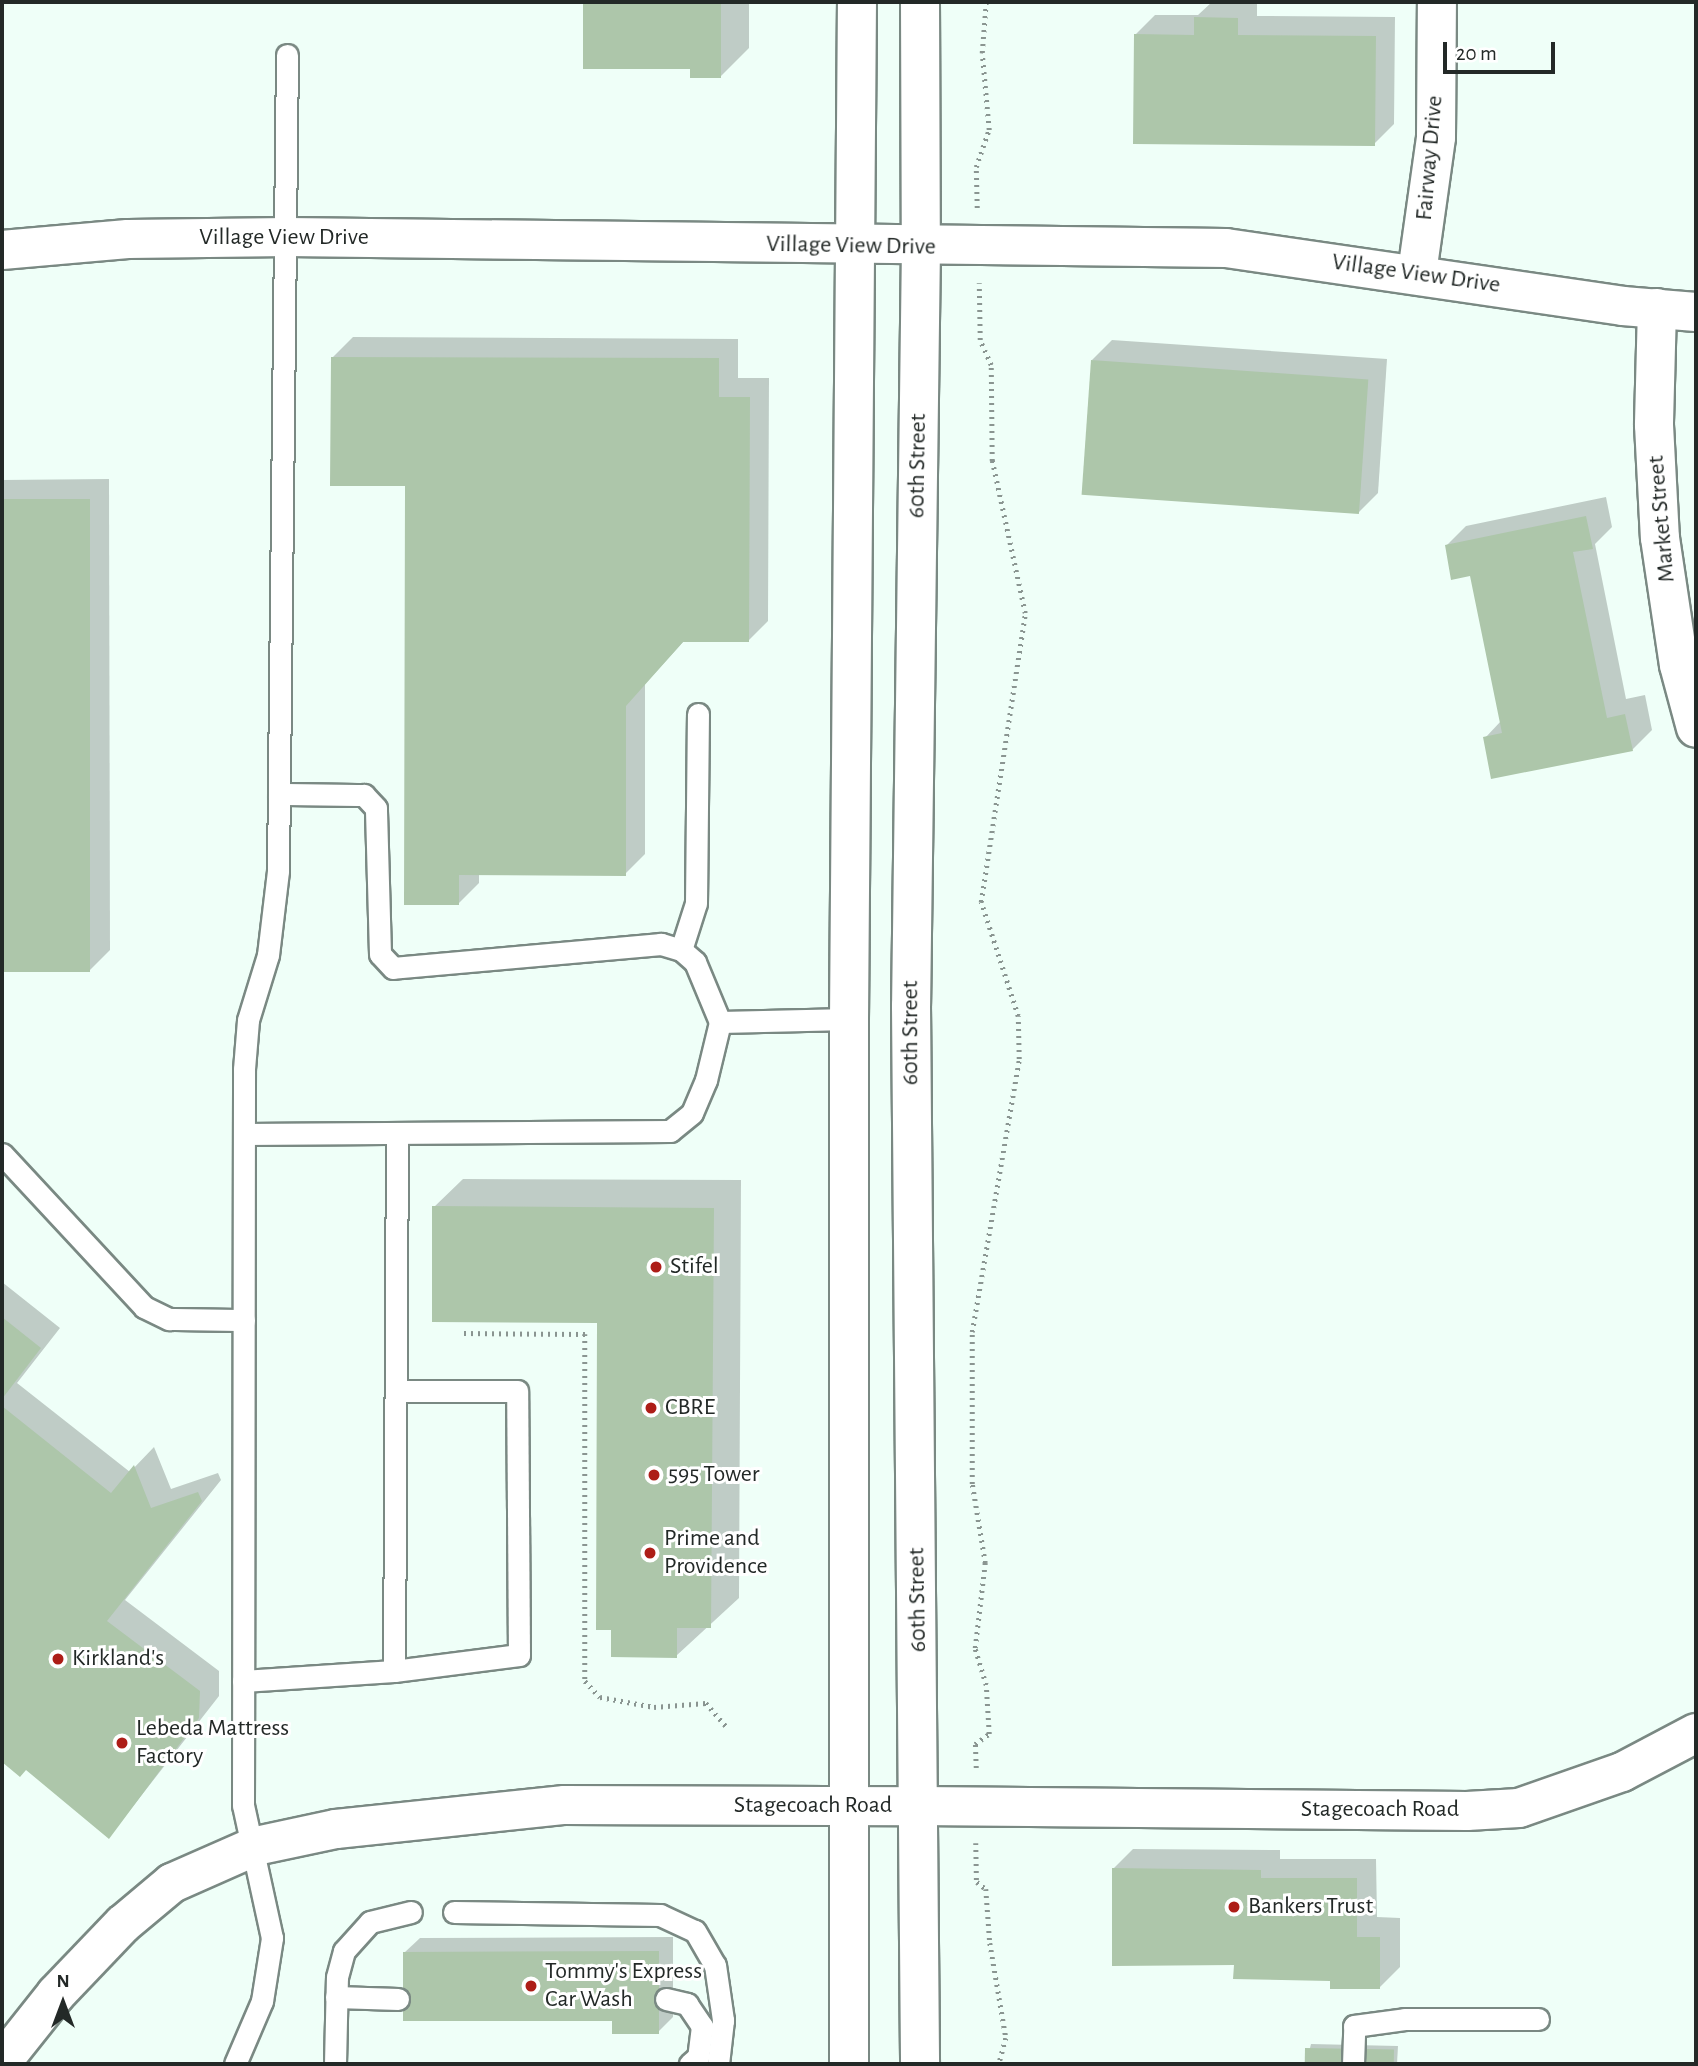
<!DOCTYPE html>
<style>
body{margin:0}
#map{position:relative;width:1698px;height:2066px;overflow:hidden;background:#effff8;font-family:"Alegreya Sans",sans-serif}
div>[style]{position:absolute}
.shadow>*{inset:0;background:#0003}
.building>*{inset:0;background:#adc6aa;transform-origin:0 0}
.path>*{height:4.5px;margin-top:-2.25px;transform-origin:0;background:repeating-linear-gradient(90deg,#8a9591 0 2px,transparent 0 7px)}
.roads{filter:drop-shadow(2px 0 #7a8983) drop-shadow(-2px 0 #7a8983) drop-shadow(0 2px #7a8983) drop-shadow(0 -2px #7a8983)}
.lane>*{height:21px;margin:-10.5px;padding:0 10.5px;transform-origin:10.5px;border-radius:10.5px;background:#fff}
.street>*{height:38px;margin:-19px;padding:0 19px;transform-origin:19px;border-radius:19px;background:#fff}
.secondary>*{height:38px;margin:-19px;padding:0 19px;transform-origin:19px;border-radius:19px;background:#fff}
.dots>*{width:19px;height:19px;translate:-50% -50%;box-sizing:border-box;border:4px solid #fff;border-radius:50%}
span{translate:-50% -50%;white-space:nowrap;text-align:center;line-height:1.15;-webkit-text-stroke:6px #fff;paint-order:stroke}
.street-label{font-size:24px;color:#232927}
.poi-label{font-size:24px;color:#232927}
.left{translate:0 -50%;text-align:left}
.frame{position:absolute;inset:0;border:4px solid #232927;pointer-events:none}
.north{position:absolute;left:28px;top:1968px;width:70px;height:70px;-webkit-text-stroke:5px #fff;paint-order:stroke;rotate:0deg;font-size:19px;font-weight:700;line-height:28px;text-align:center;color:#232927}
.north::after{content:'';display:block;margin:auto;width:24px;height:32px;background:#232927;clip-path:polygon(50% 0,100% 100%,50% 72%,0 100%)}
.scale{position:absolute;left:1443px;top:42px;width:112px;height:32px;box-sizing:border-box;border:4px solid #232927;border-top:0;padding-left:9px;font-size:21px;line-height:24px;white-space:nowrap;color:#232927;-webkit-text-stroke:5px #fff;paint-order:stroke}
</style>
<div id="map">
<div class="shadow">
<i style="clip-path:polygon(585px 2px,749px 2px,749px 48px,720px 77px,692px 67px,585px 67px)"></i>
<i style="clip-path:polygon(1212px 2px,1257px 2px,1257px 16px,1395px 17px,1394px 124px,1374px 144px,1135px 35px,1155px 15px,1198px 15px)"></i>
<i style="clip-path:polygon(353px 337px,738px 339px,738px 378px,769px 378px,768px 621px,748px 641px,684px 641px,645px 684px,645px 854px,625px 874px,479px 874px,479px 883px,459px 903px,407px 484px,333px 357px)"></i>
<i style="clip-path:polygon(1112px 340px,1387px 359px,1378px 493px,1358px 513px,1092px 360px)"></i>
<i style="clip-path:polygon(109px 479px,110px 950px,90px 970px,2px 971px,2px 480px)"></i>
<i style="clip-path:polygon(1606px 497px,1612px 527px,1595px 544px,1626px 699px,1645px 695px,1652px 730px,1632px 750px,1485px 738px,1501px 721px,1471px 574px,1446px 546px,1466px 526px)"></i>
<i style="clip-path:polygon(463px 1179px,741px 1180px,739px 1598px,676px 1656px,599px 1321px,434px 1207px)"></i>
<i style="clip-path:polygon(2px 1282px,60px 1328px,17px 1383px,130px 1472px,154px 1447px,171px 1489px,218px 1473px,221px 1480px,125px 1600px,219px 1671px,219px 1696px,109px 1837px,26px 1768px,20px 1774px,2px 1760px)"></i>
<i style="clip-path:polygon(1133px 1849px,1280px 1850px,1280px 1859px,1376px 1859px,1377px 1917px,1400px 1918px,1400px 1967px,1380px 1987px,1235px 1963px,1113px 1869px)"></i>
<i style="clip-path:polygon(673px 1937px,673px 2017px,658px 2032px,404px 1953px,420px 1938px)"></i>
<i style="clip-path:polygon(1311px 2044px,1398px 2046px,1397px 2064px,1306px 2064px)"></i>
</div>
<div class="building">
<i style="clip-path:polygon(583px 2px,721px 2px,721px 78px,690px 78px,690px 69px,583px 69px)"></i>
<i style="clip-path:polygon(1194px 17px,1238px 18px,1238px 35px,1376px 36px,1375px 146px,1133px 144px,1134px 34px,1194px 35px)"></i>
<i style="clip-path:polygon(331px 357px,719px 358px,719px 397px,750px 397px,749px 642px,683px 642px,626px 706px,626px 876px,459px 875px,459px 905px,404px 905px,405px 486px,330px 486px)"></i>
<i style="left:1091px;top:360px;width:278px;height:135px;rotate:4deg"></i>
<i style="left:2px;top:499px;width:88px;height:473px"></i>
<i style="clip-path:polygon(1586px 516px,1593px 549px,1573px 552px,1607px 718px,1625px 714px,1633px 751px,1491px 779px,1483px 737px,1502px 733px,1470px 576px,1451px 580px,1445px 545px)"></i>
<i style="clip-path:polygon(432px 1206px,714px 1208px,711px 1628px,677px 1628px,677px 1658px,611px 1657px,611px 1630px,596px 1630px,597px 1323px,432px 1322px)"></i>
<i style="clip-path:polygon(2px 1317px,41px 1348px,2px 1399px)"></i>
<i style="clip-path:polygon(2px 1406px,111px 1493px,134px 1465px,151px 1508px,198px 1492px,202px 1501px,107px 1621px,200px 1691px,199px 1718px,109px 1839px,26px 1770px,20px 1777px,2px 1762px)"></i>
<i style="clip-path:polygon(1112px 1868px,1261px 1870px,1261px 1878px,1357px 1878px,1357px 1937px,1380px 1937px,1380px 1989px,1330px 1989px,1330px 1981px,1233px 1979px,1234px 1965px,1112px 1966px)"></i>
<i style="clip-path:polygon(659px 1951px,659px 2034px,612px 2034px,612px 2021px,403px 2021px,403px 1952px)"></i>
<i style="left:1305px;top:2048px;width:89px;height:16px;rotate:1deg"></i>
</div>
<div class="path">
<i style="left:977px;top:208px;width:41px;rotate:-91.4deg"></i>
<i style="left:976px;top:167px;width:39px;rotate:-71deg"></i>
<i style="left:989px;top:130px;width:77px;rotate:-95.2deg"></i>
<i style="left:982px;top:53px;width:51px;rotate:-85.5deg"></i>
<i style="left:464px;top:1333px;width:121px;rotate:0.5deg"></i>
<i style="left:585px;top:1334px;width:347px;rotate:90deg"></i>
<i style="left:585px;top:1681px;width:22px;rotate:47deg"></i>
<i style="left:600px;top:1697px;width:55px;rotate:10.5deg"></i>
<i style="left:654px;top:1707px;width:52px;rotate:-4.4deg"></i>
<i style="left:706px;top:1703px;width:33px;rotate:49deg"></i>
<i style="left:976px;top:1768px;width:24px;rotate:-92deg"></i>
<i style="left:975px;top:1744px;width:17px;rotate:-36deg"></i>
<i style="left:989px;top:1734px;width:49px;rotate:-93.5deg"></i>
<i style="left:986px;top:1685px;width:39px;rotate:-107deg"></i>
<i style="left:975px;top:1648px;width:86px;rotate:-83.3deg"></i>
<i style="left:985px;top:1563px;width:80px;rotate:-99.3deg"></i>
<i style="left:972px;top:1484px;width:152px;rotate:-90deg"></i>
<i style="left:972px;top:1332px;width:277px;rotate:-80.2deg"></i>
<i style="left:1019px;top:1059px;width:43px;rotate:-91.3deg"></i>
<i style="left:1018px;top:1016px;width:120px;rotate:-108deg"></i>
<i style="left:981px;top:902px;width:292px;rotate:-81.3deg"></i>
<i style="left:1025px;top:613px;width:156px;rotate:-102.2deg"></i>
<i style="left:992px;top:461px;width:96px;rotate:-90.6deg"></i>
<i style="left:991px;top:365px;width:27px;rotate:-114deg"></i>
<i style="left:980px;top:340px;width:57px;rotate:-91deg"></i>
<i style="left:976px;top:1843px;width:39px;rotate:89deg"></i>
<i style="left:977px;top:1882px;width:11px;rotate:38deg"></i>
<i style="left:986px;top:1889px;width:54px;rotate:85.8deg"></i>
<i style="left:990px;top:1943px;width:96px;rotate:80.4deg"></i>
<i style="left:1006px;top:2038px;width:27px;rotate:105deg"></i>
</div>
<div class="roads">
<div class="lane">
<i style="left:681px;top:950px;width:49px;rotate:-72.3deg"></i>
<i style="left:696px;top:903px;width:189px;rotate:-89.4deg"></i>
<i style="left:720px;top:1022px;width:129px;rotate:-1.3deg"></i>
<i style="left:244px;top:1134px;width:426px;rotate:-0.4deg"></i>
<i style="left:670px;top:1131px;width:28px;rotate:-39deg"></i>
<i style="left:692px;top:1113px;width:36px;rotate:-67deg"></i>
<i style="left:706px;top:1080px;width:60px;rotate:-76.4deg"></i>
<i style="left:720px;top:1022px;width:65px;rotate:-112.6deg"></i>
<i style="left:695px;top:962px;width:18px;rotate:-139deg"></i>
<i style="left:681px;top:950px;width:21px;rotate:-163deg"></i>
<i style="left:661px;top:944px;width:269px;rotate:174.9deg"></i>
<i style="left:393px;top:968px;width:19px;rotate:-133deg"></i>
<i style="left:380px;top:954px;width:146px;rotate:-91.6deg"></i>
<i style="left:376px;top:808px;width:18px;rotate:-133deg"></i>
<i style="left:364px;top:795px;width:85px;rotate:-179.3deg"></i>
<i style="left:2px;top:1154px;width:209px;rotate:47.1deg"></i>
<i style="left:144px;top:1307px;width:28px;rotate:26deg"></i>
<i style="left:169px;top:1319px;width:75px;rotate:0.8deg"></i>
<i style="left:394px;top:1671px;width:126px;rotate:-7.3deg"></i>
<i style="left:519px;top:1655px;width:264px;rotate:-90.4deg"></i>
<i style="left:517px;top:1391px;width:120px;rotate:180deg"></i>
<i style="left:243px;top:1681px;width:151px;rotate:-3.8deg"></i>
<i style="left:394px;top:1671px;width:537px;rotate:-89.68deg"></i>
<i style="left:454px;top:1912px;width:206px;rotate:0.8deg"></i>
<i style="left:660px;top:1915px;width:38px;rotate:25deg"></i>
<i style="left:695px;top:1931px;width:39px;rotate:60deg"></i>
<i style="left:715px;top:1965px;width:56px;rotate:81.7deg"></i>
<i style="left:723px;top:2020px;width:44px;rotate:96.5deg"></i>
<i style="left:336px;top:1997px;width:62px;rotate:1.8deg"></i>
<i style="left:666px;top:1999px;width:22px;rotate:13deg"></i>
<i style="left:687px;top:2004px;width:27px;rotate:56deg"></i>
<i style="left:702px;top:2026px;width:31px;rotate:97deg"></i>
<i style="left:698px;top:2057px;width:11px;rotate:139deg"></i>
<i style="left:235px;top:2064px;width:69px;rotate:-66.8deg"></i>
<i style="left:262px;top:2001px;width:64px;rotate:-81deg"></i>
<i style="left:272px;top:1938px;width:136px;rotate:-102.3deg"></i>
<i style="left:243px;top:1805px;width:736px;rotate:-89.92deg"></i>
<i style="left:244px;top:1069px;width:49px;rotate:-85.3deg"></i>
<i style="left:248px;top:1020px;width:68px;rotate:-72.9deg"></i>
<i style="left:268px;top:955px;width:85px;rotate:-83.2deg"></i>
<i style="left:278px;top:871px;width:816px;rotate:-89.37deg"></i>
<i style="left:335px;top:2064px;width:87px;rotate:-88.7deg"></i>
<i style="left:337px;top:1977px;width:27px;rotate:-75deg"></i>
<i style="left:344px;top:1951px;width:39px;rotate:-48deg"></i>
<i style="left:370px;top:1922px;width:42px;rotate:-13.7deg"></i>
<i style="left:1353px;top:2064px;width:38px;rotate:-88deg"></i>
<i style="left:1354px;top:2026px;width:51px;rotate:-7.8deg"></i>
<i style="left:1405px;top:2019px;width:133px"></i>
</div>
<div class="street">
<i style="left:1417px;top:273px;width:137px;rotate:-82deg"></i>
<i style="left:1436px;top:137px;width:135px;rotate:-89.6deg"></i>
<i style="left:1657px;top:308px;width:117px;rotate:91.5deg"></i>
<i style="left:1654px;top:425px;width:113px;rotate:87deg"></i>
<i style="left:1660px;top:538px;width:128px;rotate:81.5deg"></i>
<i style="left:1679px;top:665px;width:65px;rotate:74.9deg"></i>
<i style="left:920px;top:1806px;width:547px;rotate:0.52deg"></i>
<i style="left:1467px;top:1811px;width:52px;rotate:-3.3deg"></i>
<i style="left:1519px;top:1808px;width:109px;rotate:-19.3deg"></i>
<i style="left:1622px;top:1772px;width:84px;rotate:-27.8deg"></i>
</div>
<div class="secondary">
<i style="left:920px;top:2px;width:244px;rotate:89.8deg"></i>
<i style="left:921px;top:246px;width:760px;rotate:90.75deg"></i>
<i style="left:911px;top:1006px;width:1058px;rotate:89.51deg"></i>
<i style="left:2px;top:250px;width:126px;rotate:-5deg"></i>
<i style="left:128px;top:239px;width:160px;rotate:-0.7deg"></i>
<i style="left:288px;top:237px;width:938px;rotate:0.67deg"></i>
<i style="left:1226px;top:248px;width:401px;rotate:8.3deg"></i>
<i style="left:1623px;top:306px;width:73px;rotate:4.7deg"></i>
<i style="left:2px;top:2062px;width:87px;rotate:-51.5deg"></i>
<i style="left:56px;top:1994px;width:97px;rotate:-46.3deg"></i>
<i style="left:123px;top:1924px;width:64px;rotate:-39.9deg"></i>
<i style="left:172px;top:1883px;width:92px;rotate:-23.8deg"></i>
<i style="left:256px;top:1846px;width:82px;rotate:-12deg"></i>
<i style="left:336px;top:1829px;width:230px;rotate:-6deg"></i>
<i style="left:565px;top:1805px;width:355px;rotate:0.2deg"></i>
<i style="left:849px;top:2064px;width:1045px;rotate:-90deg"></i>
<i style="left:849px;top:1019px;width:1017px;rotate:-89.55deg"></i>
</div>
</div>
<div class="dots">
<i style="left:656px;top:1267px;background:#ad1d17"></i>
<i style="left:651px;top:1408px;background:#ad1d17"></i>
<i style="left:654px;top:1475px;background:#ad1d17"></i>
<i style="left:650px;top:1553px;background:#ad1d17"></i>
<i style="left:58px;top:1659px;background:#ad1d17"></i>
<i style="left:122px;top:1743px;background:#ad1d17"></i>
<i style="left:1234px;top:1907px;background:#ad1d17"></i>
<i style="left:531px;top:1986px;background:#ad1d17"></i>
</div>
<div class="street-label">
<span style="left:1430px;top:158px;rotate:-85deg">Fairway Drive</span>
<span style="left:284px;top:238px">Village View Drive</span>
<span style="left:851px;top:246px;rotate:1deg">Village View Drive</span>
<span style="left:1416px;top:274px;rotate:8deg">Village View Drive</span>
<span style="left:918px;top:466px;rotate:-89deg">60th Street</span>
<span style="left:1662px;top:519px;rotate:-95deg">Market Street</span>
<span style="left:911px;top:1033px;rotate:-90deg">60th Street</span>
<span style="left:918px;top:1600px;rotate:-91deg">60th Street</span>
<span style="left:813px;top:1806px">Stagecoach Road</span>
<span style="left:1380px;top:1810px">Stagecoach Road</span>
</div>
<div class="poi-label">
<span class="left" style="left:670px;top:1267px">Stifel</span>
<span class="left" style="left:665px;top:1408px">CBRE</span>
<span class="left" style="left:668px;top:1475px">595 Tower</span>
<span class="left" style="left:664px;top:1553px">Prime and<br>Providence</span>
<span class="left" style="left:72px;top:1659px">Kirkland's</span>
<span class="left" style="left:136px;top:1743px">Lebeda Mattress<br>Factory</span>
<span class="left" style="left:1248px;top:1907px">Bankers Trust</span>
<span class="left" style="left:545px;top:1986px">Tommy's Express<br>Car Wash</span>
</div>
<div class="frame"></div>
<div class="north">N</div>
<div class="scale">20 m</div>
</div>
